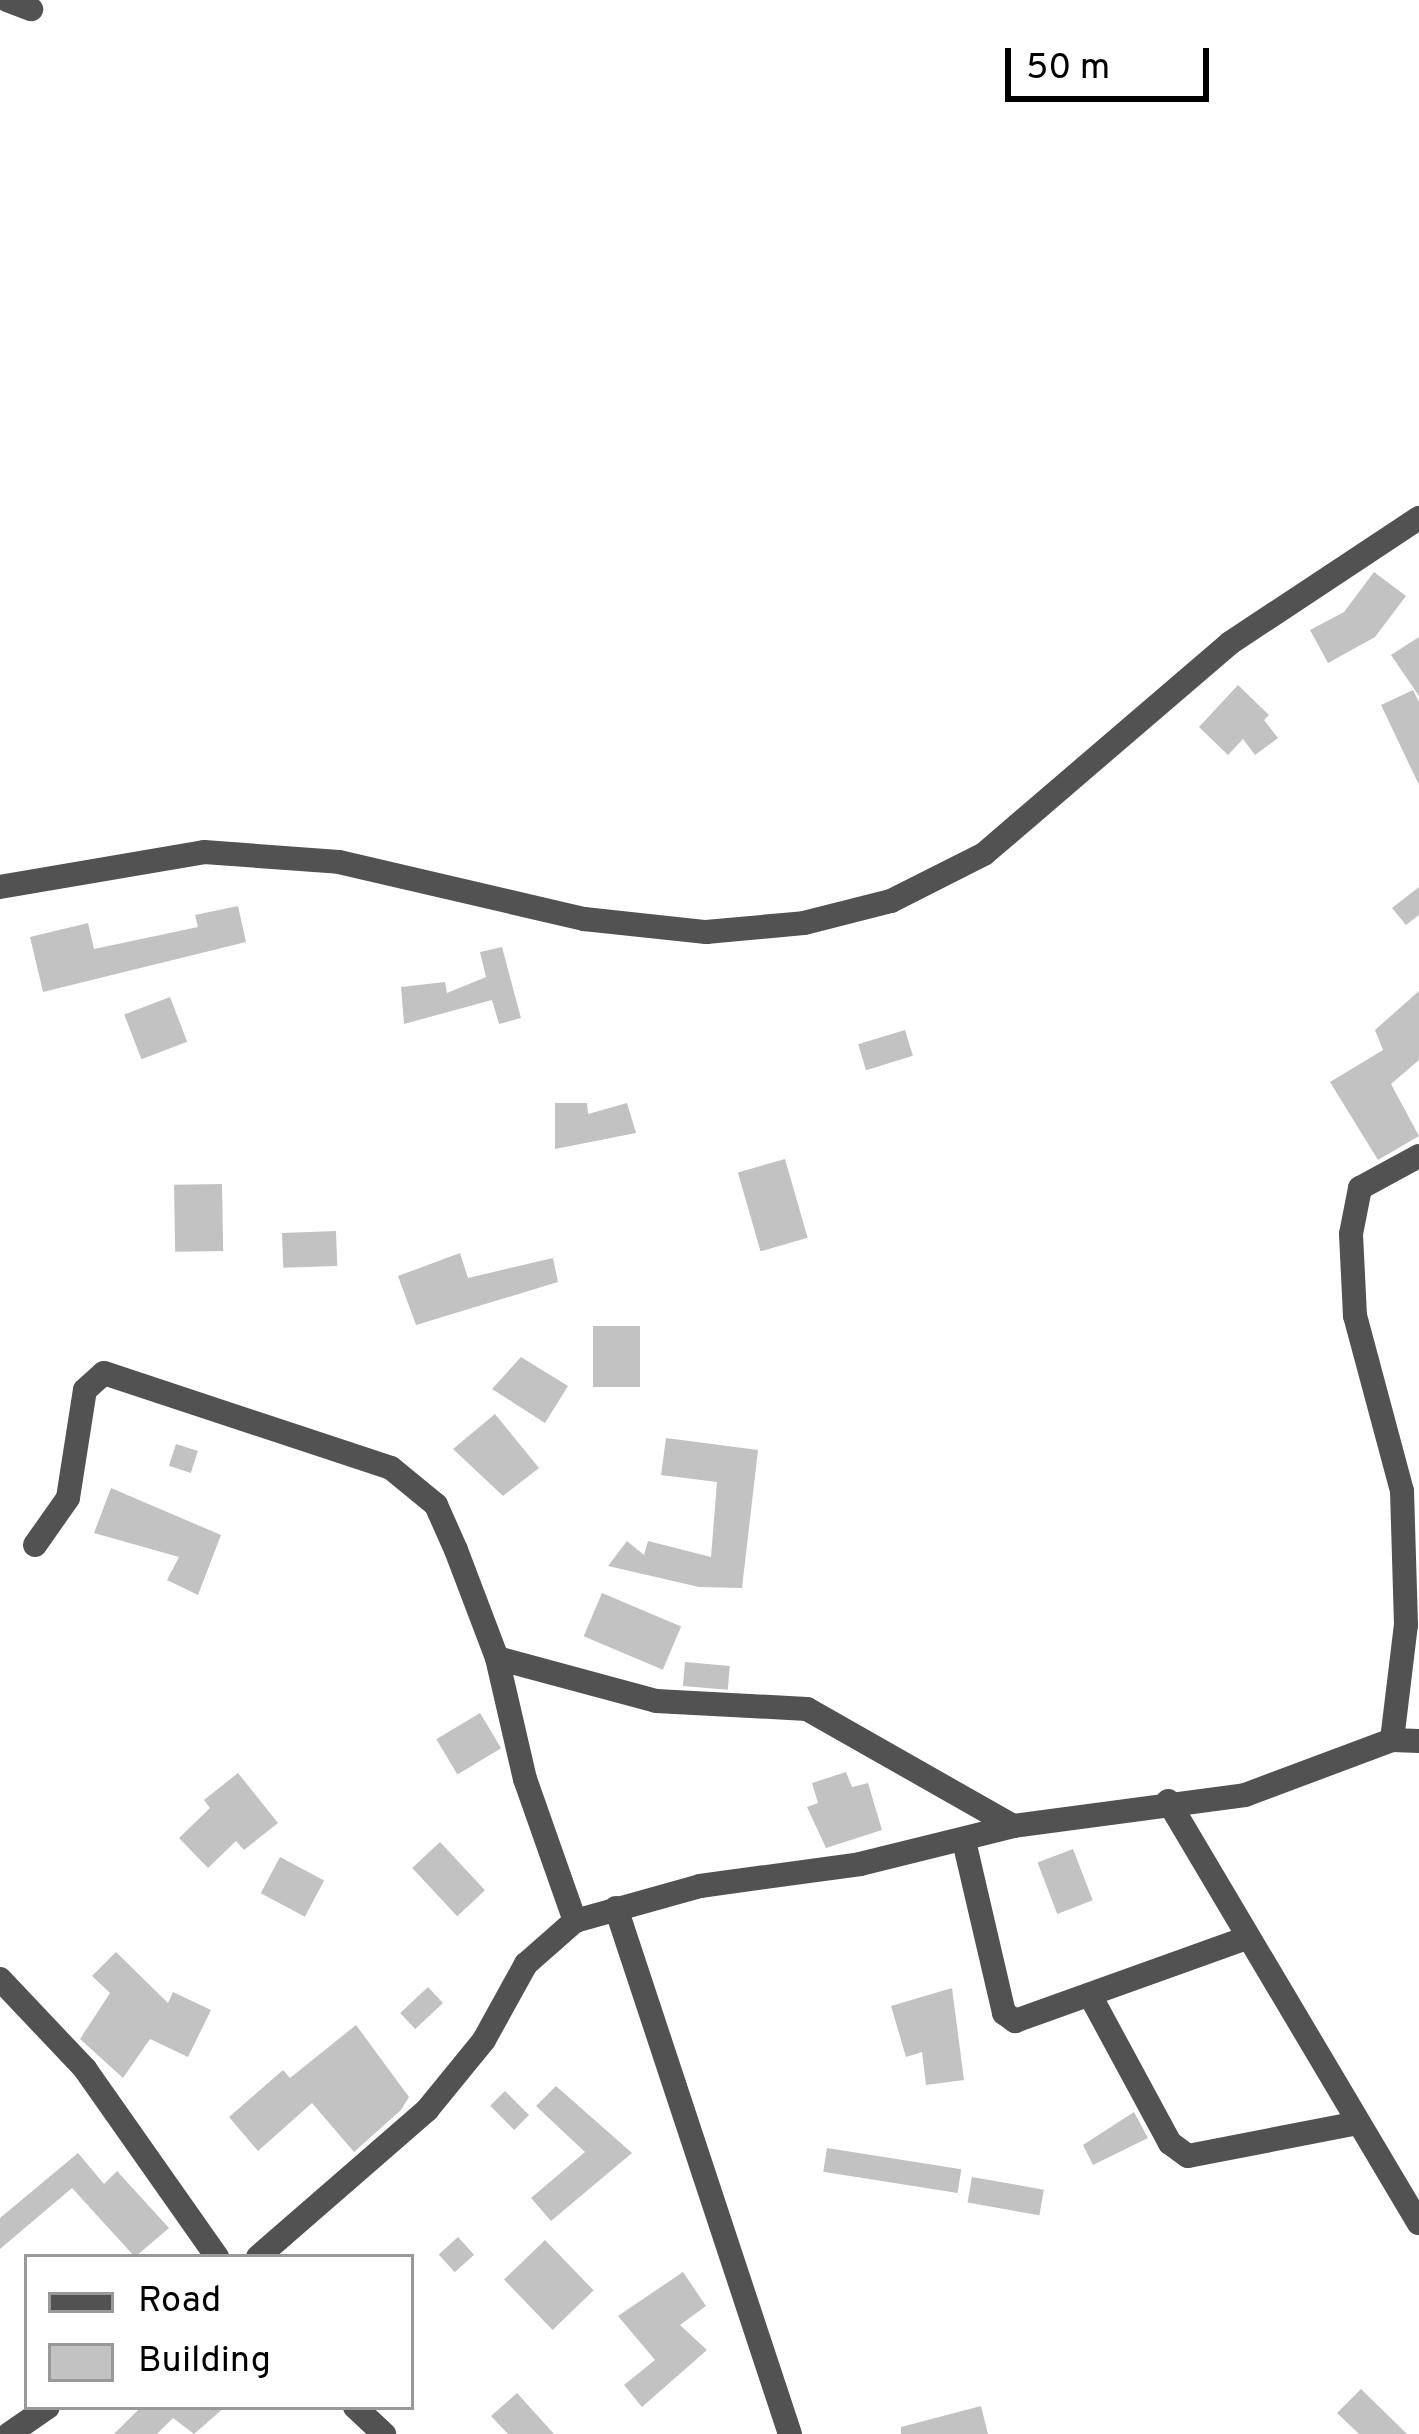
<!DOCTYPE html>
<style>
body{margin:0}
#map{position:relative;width:1419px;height:2434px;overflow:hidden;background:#fff;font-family:Overpass,sans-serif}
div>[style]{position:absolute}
.building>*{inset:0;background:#c2c2c2;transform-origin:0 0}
.street>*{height:24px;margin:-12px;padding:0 12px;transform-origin:12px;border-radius:12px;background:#525252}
span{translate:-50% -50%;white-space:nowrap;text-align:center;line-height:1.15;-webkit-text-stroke:9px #fff;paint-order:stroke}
.legend{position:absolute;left:24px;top:2254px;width:390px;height:156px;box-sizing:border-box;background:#fff;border:3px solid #999;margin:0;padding:15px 21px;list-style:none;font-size:36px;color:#000}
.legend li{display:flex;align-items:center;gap:24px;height:60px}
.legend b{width:60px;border:3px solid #999}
.scale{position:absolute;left:1005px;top:48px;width:204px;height:54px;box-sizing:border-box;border:6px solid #000;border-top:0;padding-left:15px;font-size:36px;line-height:42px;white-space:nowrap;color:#000;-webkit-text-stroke:9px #fff;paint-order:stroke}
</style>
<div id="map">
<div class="building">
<i style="clip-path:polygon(1374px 572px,1406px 596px,1375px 637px,1328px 663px,1310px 630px,1344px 612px)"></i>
<i style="clip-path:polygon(1419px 637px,1419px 696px,1391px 655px)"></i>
<i style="clip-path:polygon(1238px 685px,1269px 715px,1264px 720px,1278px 738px,1255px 755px,1243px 739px,1228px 755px,1199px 727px)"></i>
<i style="clip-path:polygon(1413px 690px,1419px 702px,1419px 785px,1381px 705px)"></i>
<i style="clip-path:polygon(1419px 887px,1419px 915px,1406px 925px,1392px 908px)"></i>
<i style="clip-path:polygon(238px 906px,246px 942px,43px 992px,30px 937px,88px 923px,94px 949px,198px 927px,195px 915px)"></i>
<i style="clip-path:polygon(502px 947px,521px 1018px,499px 1024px,492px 1000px,404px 1024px,401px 987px,445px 982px,447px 993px,486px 977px,480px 952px)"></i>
<i style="clip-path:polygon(1419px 991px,1419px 1060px,1391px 1084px,1419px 1136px,1378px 1160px,1330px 1082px,1383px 1050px,1375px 1030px)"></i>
<i style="left:170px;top:997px;width:48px;height:49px;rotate:69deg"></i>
<i style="left:905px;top:1030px;width:27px;height:49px;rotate:73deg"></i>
<i style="clip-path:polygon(555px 1103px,587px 1103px,588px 1114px,627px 1103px,636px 1133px,555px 1149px)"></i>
<i style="left:785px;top:1159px;width:82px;height:49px;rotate:74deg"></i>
<i style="left:222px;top:1184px;width:67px;height:48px;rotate:89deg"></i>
<i style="left:336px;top:1231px;width:35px;height:54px;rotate:88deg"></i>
<i style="clip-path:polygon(460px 1253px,468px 1278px,553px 1258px,558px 1282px,416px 1325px,398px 1276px)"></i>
<i style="left:593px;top:1326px;width:47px;height:61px"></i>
<i style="clip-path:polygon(521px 1357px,568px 1386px,545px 1423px,492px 1389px)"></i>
<i style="clip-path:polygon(495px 1414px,539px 1468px,503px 1496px,453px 1449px)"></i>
<i style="clip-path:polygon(666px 1438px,758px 1450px,742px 1588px,699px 1587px,608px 1566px,627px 1541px,644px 1555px,648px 1541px,711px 1557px,717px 1482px,661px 1475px)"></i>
<i style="left:176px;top:1444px;width:23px;height:23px;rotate:18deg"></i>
<i style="clip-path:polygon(111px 1488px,221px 1535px,198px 1595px,167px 1580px,179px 1557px,94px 1533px)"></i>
<i style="left:602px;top:1593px;width:86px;height:47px;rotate:23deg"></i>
<i style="left:685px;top:1662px;width:45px;height:24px;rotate:5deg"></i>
<i style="left:480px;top:1713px;width:41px;height:51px;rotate:59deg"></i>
<i style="clip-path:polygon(846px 1772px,852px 1787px,868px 1783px,882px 1830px,826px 1848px,807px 1807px,818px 1803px,812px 1783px)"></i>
<i style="clip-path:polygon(238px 1773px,278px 1823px,244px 1850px,236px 1841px,208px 1868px,179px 1838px,210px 1808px,204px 1800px)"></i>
<i style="left:440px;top:1842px;width:66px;height:38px;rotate:47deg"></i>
<i style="left:1073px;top:1849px;width:55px;height:38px;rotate:69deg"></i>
<i style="left:280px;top:1857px;width:50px;height:41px;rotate:28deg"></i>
<i style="clip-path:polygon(116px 1952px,168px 2003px,173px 1992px,211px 2010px,188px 2057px,150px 2039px,123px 2078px,80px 2039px,110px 1993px,92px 1976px)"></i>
<i style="left:428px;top:1987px;width:22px;height:38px;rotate:47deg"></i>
<i style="clip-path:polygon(952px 1988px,964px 2080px,926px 2085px,922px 2052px,906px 2057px,891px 2006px)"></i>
<i style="clip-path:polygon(356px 2025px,409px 2097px,401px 2110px,354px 2152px,312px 2103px,258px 2151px,229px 2117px,283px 2070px,290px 2078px)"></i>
<i style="clip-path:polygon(556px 2086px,632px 2153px,551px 2221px,531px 2198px,585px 2152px,536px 2106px)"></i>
<i style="left:505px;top:2091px;width:34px;height:21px;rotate:45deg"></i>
<i style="clip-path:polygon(1134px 2112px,1148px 2138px,1093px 2165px,1083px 2145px)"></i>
<i style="left:827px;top:2148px;width:136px;height:24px;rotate:9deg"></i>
<i style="clip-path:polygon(78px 2153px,104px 2184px,117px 2171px,169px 2228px,135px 2257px,72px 2188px,0 2249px,0 2218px)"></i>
<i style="left:972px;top:2177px;width:73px;height:26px;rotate:10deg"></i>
<i style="left:458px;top:2237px;width:24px;height:26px;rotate:48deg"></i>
<i style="left:545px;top:2240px;width:70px;height:57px;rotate:46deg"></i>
<i style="clip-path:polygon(683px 2272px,706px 2306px,680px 2325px,707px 2350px,642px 2407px,624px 2385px,655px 2360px,618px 2316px)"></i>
<i style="clip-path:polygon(1361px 2389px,1407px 2434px,1359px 2434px,1337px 2413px)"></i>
<i style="clip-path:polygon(517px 2393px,554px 2434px,508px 2434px,491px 2416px)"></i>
<i style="clip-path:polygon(981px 2406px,988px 2434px,901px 2434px,901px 2427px)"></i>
<i style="clip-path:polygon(141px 2407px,225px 2407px,194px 2434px,173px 2418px,157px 2434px,114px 2434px)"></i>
</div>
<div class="street">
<i style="left:7px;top:0;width:26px;rotate:21deg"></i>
<i style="left:0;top:887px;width:207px;rotate:-9.7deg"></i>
<i style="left:204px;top:852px;width:135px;rotate:4.2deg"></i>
<i style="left:339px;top:862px;width:252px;rotate:13.1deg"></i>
<i style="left:584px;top:919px;width:123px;rotate:6.1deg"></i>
<i style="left:706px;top:932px;width:98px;rotate:-5.2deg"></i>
<i style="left:804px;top:923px;width:90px;rotate:-14.2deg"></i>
<i style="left:891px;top:901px;width:104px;rotate:-26.8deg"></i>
<i style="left:984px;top:854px;width:324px;rotate:-40.6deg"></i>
<i style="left:1230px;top:643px;width:227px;rotate:-33.5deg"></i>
<i style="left:35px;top:1545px;width:57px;rotate:-54.9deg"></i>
<i style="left:68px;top:1498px;width:109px;rotate:-81.1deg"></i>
<i style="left:85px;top:1390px;width:25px;rotate:-42deg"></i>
<i style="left:104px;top:1373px;width:302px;rotate:18.3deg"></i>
<i style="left:391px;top:1468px;width:58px;rotate:39.4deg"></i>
<i style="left:436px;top:1505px;width:49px;rotate:66deg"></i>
<i style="left:456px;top:1550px;width:116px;rotate:69.2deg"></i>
<i style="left:497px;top:1658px;width:124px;rotate:77deg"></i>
<i style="left:525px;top:1779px;width:151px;rotate:70.6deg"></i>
<i style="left:497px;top:1658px;width:165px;rotate:15.1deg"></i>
<i style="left:656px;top:1701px;width:151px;rotate:3deg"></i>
<i style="left:807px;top:1709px;width:237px;rotate:29.6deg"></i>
<i style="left:1392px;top:1740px;width:116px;rotate:-83.1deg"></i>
<i style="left:1406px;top:1625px;width:134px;rotate:-91.7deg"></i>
<i style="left:1402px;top:1491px;width:181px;rotate:-105deg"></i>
<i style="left:1355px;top:1316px;width:82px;rotate:-92.8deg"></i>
<i style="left:1351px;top:1234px;width:47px;rotate:-78.9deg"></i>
<i style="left:1360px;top:1188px;width:67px;rotate:-28.5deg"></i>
<i style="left:1168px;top:1801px;width:491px;rotate:59.3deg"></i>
<i style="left:964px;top:1841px;width:177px;rotate:76.9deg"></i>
<i style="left:1004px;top:2013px;width:14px;rotate:36deg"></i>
<i style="left:1015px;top:2021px;width:246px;rotate:-19.7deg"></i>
<i style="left:616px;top:1908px;width:554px;rotate:71.7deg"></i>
<i style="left:0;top:1979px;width:124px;rotate:46.6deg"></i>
<i style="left:85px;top:2069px;width:230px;rotate:54.9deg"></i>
<i style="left:1091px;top:1997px;width:166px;rotate:61.6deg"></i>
<i style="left:1170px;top:2143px;width:22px;rotate:36deg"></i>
<i style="left:1188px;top:2156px;width:173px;rotate:-11deg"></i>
<i style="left:258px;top:2257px;width:224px;rotate:-41deg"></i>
<i style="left:427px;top:2110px;width:90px;rotate:-50.8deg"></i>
<i style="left:484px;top:2040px;width:87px;rotate:-61.1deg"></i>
<i style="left:526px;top:1964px;width:65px;rotate:-41.3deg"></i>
<i style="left:575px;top:1921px;width:130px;rotate:-15.6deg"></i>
<i style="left:700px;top:1886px;width:162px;rotate:-7.8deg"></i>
<i style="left:860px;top:1864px;width:158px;rotate:-13.9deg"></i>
<i style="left:1013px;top:1826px;width:234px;rotate:-7.6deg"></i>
<i style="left:1245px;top:1795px;width:157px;rotate:-20.5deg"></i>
<i style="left:1392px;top:1740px;width:27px;rotate:2deg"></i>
<i style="left:355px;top:2407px;width:40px;rotate:43deg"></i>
<i style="left:9px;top:2434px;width:47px;rotate:-34.7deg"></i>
</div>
<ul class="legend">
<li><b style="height:15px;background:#525252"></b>Road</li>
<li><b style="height:33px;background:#c2c2c2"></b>Building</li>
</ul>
<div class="scale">50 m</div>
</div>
